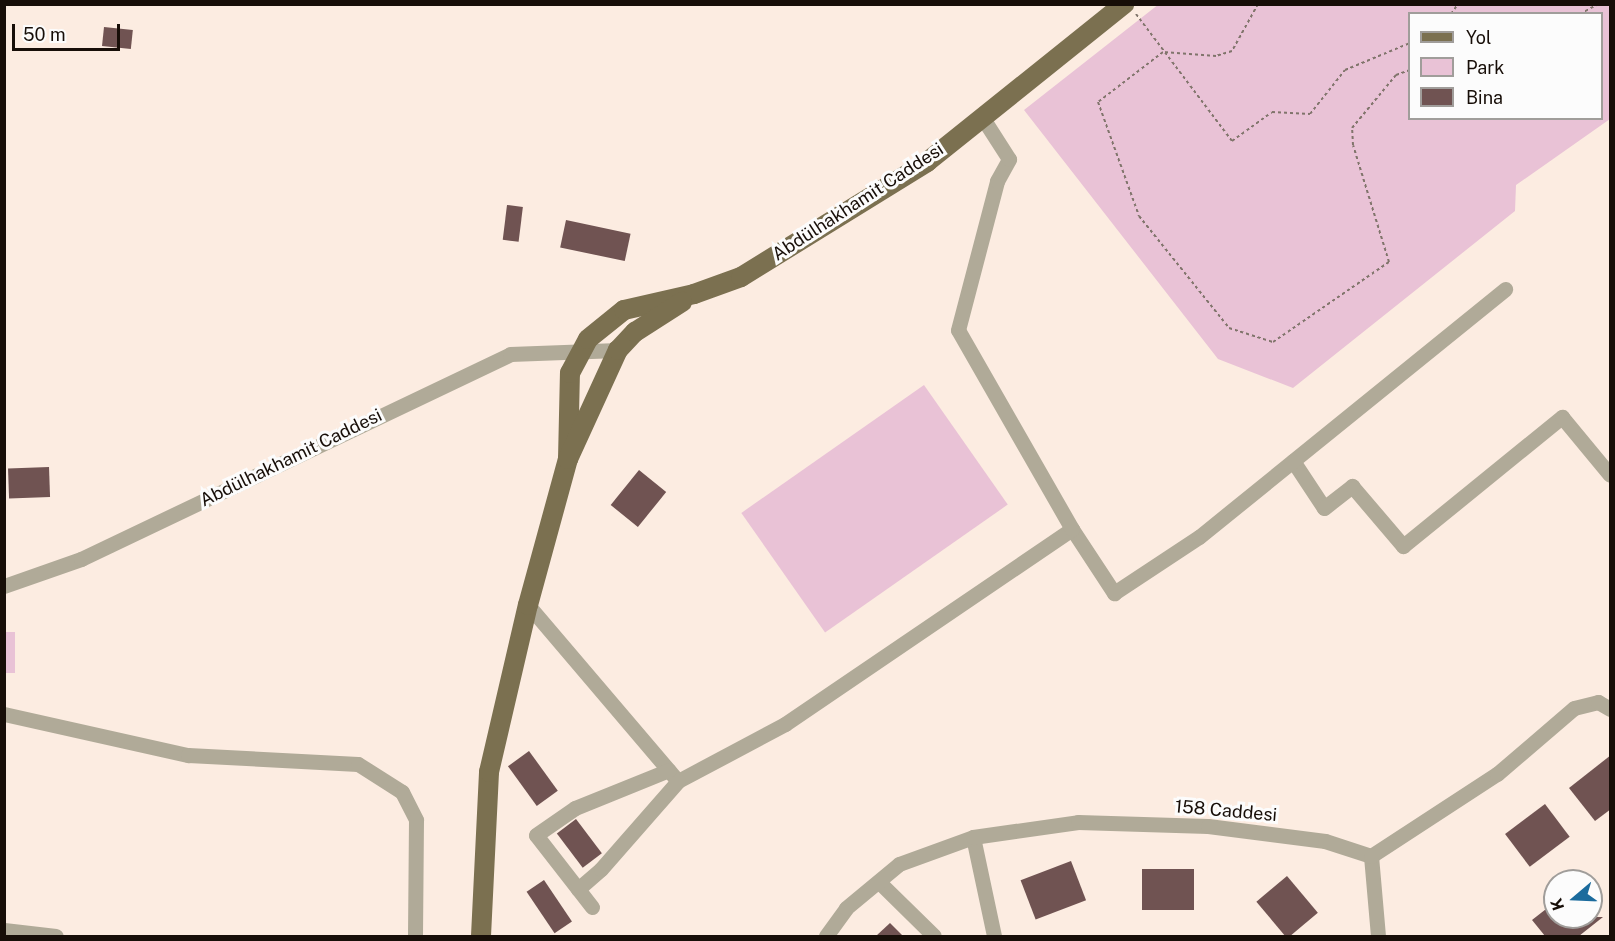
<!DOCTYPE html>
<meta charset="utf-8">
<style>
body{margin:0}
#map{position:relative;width:1615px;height:941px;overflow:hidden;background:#fcece1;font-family:"Public Sans",sans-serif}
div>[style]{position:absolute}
.green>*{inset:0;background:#e9c2d6;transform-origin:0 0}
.building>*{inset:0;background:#705352;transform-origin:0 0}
.path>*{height:2px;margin-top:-1px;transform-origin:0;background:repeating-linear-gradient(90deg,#80746b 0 3px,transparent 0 6px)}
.minor>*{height:15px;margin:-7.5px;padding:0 7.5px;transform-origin:7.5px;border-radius:7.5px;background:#b0aa98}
.major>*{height:20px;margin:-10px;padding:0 10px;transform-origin:10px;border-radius:10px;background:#7b7050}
span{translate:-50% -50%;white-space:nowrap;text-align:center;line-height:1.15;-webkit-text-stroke:6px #fcfcfc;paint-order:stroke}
.street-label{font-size:18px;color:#170e08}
.frame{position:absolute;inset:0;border:6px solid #170e08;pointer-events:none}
.legend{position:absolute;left:1408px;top:12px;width:195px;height:108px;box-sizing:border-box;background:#fcfcfc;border:2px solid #a09d9a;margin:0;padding:8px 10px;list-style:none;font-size:18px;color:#170e08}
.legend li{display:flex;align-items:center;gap:12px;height:30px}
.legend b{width:30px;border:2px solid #a09d9a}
.north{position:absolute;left:1543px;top:869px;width:60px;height:60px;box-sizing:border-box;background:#fcfcfc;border:2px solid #a09d9a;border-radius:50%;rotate:251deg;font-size:16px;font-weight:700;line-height:24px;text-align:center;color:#170e08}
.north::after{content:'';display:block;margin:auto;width:21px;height:27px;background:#1b6b9d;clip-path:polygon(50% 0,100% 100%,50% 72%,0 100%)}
.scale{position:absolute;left:12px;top:24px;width:108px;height:27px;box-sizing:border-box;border:3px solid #170e08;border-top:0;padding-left:8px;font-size:18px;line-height:21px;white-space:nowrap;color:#170e08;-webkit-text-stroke:4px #fcfcfc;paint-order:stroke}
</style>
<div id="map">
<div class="green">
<i style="clip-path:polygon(evenodd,1159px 4px,1610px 5px,1610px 119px,1516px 185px,1515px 211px,1293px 388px,1218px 359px,1024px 110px,1159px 4px,1410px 14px,1602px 14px,1602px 118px,1410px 118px,1410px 14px)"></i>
<i style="left:924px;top:385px;width:146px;height:223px;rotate:55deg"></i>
<i style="left:5px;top:632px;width:10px;height:41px"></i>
</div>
<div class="building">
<i style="left:104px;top:27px;width:29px;height:19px;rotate:6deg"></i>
<i style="left:507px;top:205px;width:16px;height:35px;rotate:7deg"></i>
<i style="left:566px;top:220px;width:66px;height:28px;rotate:12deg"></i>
<i style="left:49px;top:467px;width:30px;height:41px;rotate:88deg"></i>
<i style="left:639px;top:470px;width:35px;height:45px;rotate:39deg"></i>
<i style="left:529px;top:751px;width:49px;height:26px;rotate:54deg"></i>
<i style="clip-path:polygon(1611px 755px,1611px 809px,1595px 821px,1569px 788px)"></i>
<i style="left:1545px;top:804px;width:41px;height:50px;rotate:53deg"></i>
<i style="left:576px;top:819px;width:43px;height:24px;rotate:53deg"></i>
<i style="left:1071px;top:861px;width:42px;height:54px;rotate:69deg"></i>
<i style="left:1142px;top:869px;width:52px;height:41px"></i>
<i style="left:1287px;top:876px;width:48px;height:40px;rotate:50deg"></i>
<i style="left:544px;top:880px;width:50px;height:21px;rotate:56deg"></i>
<i style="clip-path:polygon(1555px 902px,1555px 917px,1603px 917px,1579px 936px,1545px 936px,1532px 920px)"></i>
<i style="clip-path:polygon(890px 923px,903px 936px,876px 936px)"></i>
</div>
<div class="path">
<i style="left:1258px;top:4px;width:54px;rotate:119deg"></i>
<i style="left:1232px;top:51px;width:17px;rotate:163deg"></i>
<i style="left:1216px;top:56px;width:53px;rotate:-175.7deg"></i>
<i style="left:1163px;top:52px;width:82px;rotate:142.4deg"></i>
<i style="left:1098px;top:102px;width:121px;rotate:70.2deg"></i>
<i style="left:1139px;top:216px;width:144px;rotate:51.2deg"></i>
<i style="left:1229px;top:328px;width:46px;rotate:17.7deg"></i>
<i style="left:1273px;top:342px;width:141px;rotate:-34.6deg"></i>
<i style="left:1389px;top:262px;width:122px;rotate:-107.1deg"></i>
<i style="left:1353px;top:145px;width:17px;rotate:-93deg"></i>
<i style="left:1352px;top:128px;width:69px;rotate:-50.3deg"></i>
<i style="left:1396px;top:75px;width:15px;rotate:-20deg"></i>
<i style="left:1136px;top:14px;width:159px;rotate:52.9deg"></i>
<i style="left:1232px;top:141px;width:49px;rotate:-35.9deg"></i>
<i style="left:1272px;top:112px;width:38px;rotate:3deg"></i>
<i style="left:1310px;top:114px;width:56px;rotate:-51.5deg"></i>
<i style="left:1345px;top:70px;width:70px;rotate:-22.6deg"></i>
<i style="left:1451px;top:14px;width:12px;rotate:-55deg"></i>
<i style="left:1580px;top:14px;width:21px;rotate:-29deg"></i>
</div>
<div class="minor">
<i style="left:1293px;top:461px;width:56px;rotate:56.6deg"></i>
<i style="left:1324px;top:508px;width:36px;rotate:-38deg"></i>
<i style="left:1352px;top:486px;width:79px;rotate:49.6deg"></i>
<i style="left:1403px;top:546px;width:205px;rotate:-39.1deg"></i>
<i style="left:1562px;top:417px;width:75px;rotate:50.4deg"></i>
<i style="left:1072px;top:529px;width:77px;rotate:56.7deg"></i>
<i style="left:1114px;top:593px;width:102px;rotate:-33.4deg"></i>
<i style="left:1199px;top:537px;width:394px;rotate:-39deg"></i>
<i style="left:4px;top:586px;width:82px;rotate:-19.3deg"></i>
<i style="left:81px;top:559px;width:475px;rotate:-25.5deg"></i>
<i style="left:510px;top:354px;width:108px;rotate:-2.1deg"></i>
<i style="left:528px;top:605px;width:231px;rotate:49.6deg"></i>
<i style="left:678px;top:781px;width:121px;rotate:-28deg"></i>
<i style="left:785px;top:724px;width:347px;rotate:-34.2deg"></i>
<i style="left:1072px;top:529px;width:229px;rotate:-119.8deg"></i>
<i style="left:958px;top:330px;width:154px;rotate:-75.3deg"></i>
<i style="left:997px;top:181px;width:25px;rotate:-61deg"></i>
<i style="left:1009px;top:159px;width:50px;rotate:-122.7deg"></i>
<i style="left:4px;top:714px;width:189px;rotate:12.6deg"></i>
<i style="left:188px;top:755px;width:170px;rotate:3deg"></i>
<i style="left:358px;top:764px;width:52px;rotate:32.5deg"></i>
<i style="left:402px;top:792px;width:31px;rotate:63deg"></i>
<i style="left:416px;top:820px;width:116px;rotate:90.5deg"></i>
<i style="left:973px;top:837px;width:101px;rotate:78deg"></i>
<i style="left:1371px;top:856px;width:80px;rotate:85deg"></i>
<i style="left:879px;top:882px;width:77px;rotate:44.5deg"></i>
<i style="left:578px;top:889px;width:30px;rotate:-41deg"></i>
<i style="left:601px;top:869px;width:117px;rotate:-48.8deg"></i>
<i style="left:592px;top:907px;width:91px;rotate:-127.9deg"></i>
<i style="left:536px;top:835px;width:47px;rotate:-34.7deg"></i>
<i style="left:575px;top:808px;width:101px;rotate:-22deg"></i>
<i style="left:4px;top:930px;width:52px;rotate:6.6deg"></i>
<i style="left:826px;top:936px;width:34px;rotate:-54deg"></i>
<i style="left:846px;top:908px;width:69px;rotate:-39.7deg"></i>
<i style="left:899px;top:864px;width:79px;rotate:-20deg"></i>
<i style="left:973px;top:837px;width:106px;rotate:-8.1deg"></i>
<i style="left:1078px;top:822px;width:130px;rotate:1.8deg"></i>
<i style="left:1208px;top:826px;width:118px;rotate:7.3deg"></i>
<i style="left:1325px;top:841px;width:48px;rotate:18.1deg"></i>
<i style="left:1371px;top:856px;width:150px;rotate:-33.1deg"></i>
<i style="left:1497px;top:774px;width:101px;rotate:-40.6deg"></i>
<i style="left:1574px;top:708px;width:25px;rotate:-14deg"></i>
<i style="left:1598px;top:702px;width:14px;rotate:30deg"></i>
</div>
<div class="major">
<i style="left:568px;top:459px;width:86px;rotate:-88.7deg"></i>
<i style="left:570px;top:373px;width:38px;rotate:-62deg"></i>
<i style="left:588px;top:339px;width:46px;rotate:-38.9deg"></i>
<i style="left:624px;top:310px;width:72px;rotate:-12.9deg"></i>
<i style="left:694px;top:294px;width:50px;rotate:-19.9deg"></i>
<i style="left:741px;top:277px;width:219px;rotate:-31.7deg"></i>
<i style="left:927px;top:162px;width:253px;rotate:-38.7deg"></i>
<i style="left:481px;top:936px;width:164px;rotate:-87.2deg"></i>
<i style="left:489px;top:772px;width:171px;rotate:-76.9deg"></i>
<i style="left:528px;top:605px;width:151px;rotate:-74.7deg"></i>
<i style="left:568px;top:459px;width:120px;rotate:-65.4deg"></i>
<i style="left:618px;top:350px;width:25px;rotate:-47deg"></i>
<i style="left:635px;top:332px;width:56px;rotate:-32.6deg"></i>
</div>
<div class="street-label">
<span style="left:858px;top:202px;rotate:-33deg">Abdülhakhamit Caddesi</span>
<span style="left:291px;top:458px;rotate:-26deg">Abdülhakhamit Caddesi</span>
<span style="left:1226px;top:811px;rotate:5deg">158 Caddesi</span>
</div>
<div class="frame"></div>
<ul class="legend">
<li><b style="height:8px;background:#7b7050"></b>Yol</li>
<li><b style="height:16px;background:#e9c2d6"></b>Park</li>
<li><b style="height:16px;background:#705352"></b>Bina</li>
</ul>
<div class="north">K</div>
<div class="scale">50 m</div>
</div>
